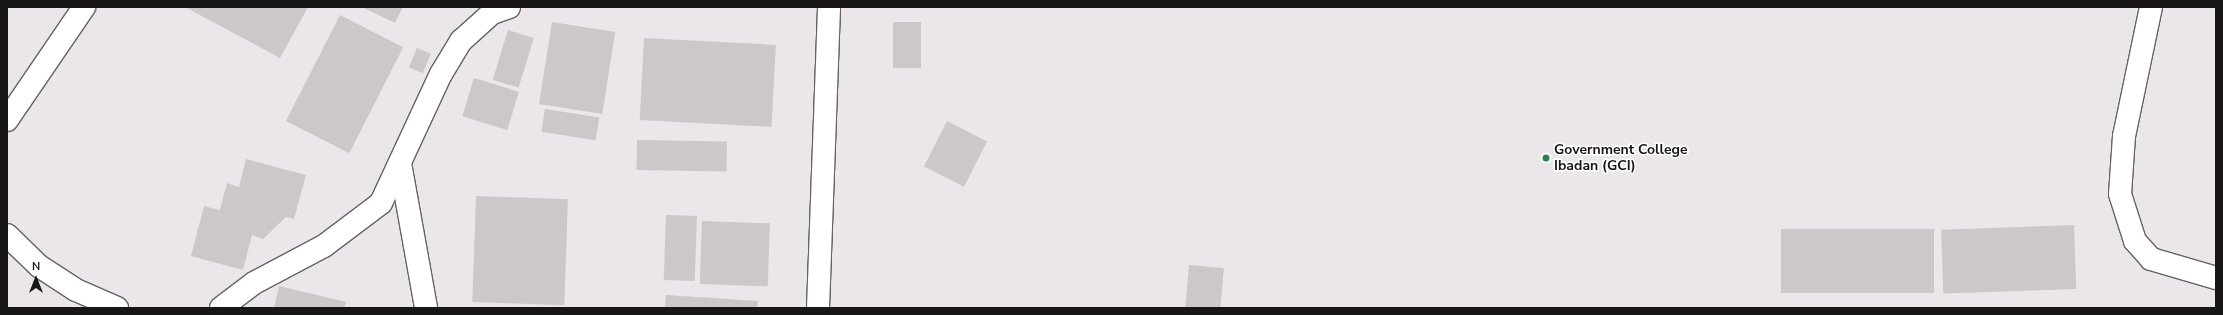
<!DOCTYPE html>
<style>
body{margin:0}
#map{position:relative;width:2223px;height:315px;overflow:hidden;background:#ebe6e9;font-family:"Nunito Sans",sans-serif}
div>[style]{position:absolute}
.building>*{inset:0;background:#ccc7c9;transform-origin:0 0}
.roads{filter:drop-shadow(1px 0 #666264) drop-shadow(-1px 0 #666264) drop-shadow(0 1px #666264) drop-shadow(0 -1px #666264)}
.minor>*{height:22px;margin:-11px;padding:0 11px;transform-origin:11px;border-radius:11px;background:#fff}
.dots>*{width:11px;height:11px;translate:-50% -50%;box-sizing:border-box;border:2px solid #fff;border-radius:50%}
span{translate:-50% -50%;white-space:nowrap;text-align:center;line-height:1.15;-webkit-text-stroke:3px #fff;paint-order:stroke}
.poi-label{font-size:14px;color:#181617;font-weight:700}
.left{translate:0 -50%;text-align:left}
.frame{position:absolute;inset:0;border:8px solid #181617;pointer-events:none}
.north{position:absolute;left:16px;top:259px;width:40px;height:40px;-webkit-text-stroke:3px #fff;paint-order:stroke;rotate:0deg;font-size:11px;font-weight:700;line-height:16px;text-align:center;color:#181617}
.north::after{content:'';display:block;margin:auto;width:14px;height:18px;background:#181617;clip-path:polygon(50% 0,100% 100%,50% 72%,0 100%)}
</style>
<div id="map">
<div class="building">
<i style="clip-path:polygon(185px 7px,308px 7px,280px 58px)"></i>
<i style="clip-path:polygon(362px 7px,403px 7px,395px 23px)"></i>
<i style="left:340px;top:15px;width:71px;height:119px;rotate:27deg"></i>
<i style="left:552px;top:22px;width:64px;height:83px;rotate:9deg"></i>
<i style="left:893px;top:22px;width:28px;height:46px"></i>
<i style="left:508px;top:30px;width:27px;height:52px;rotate:17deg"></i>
<i style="left:644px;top:38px;width:132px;height:82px;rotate:3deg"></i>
<i style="left:417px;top:48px;width:15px;height:21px;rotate:23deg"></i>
<i style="left:474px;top:78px;width:47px;height:40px;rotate:17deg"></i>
<i style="left:545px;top:109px;width:55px;height:23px;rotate:9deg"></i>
<i style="left:947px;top:121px;width:45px;height:51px;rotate:27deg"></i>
<i style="left:637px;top:140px;width:90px;height:30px;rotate:1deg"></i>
<i style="clip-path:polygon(246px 159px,306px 175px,294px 219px,286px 217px,263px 239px,252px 235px,243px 270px,191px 256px,204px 206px,220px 210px,227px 183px,239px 187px)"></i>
<i style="left:476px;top:196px;width:92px;height:106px;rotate:2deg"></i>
<i style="left:666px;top:215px;width:31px;height:65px;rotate:2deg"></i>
<i style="left:702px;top:221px;width:68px;height:63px;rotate:2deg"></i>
<i style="left:2074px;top:225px;width:64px;height:133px;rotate:88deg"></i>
<i style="left:1934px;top:229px;width:64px;height:153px;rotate:90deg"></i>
<i style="left:1189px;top:265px;width:35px;height:43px;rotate:5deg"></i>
<i style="clip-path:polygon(279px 286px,346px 302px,344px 308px,274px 308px)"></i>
<i style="clip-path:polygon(666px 295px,758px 301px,757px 308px,665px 308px)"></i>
</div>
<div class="roads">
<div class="minor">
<i style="left:2151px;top:7px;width:132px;rotate:101.8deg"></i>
<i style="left:2124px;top:136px;width:58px;rotate:93.9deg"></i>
<i style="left:2120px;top:194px;width:49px;rotate:72.3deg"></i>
<i style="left:2135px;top:241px;width:24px;rotate:48deg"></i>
<i style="left:2151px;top:259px;width:68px;rotate:16.3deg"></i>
<i style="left:7px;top:120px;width:137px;rotate:-55.7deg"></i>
<i style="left:400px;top:163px;width:147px;rotate:79.8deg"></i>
<i style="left:7px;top:235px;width:45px;rotate:44.1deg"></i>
<i style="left:39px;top:266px;width:44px;rotate:33deg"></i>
<i style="left:76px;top:290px;width:45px;rotate:23.7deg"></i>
<i style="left:221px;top:308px;width:41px;rotate:-37.1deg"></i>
<i style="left:254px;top:283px;width:79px;rotate:-27.9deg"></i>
<i style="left:324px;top:246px;width:71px;rotate:-37deg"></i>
<i style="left:381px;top:203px;width:142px;rotate:-65.1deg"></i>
<i style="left:441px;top:74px;width:39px;rotate:-59deg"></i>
<i style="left:461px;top:41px;width:42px;rotate:-42.1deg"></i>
<i style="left:492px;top:13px;width:18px;rotate:-19deg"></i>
<i style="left:818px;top:308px;width:301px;rotate:-87.9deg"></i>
</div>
</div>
<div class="dots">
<i style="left:1546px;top:158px;background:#2d8052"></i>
</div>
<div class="poi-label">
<span class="left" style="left:1554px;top:158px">Government College<br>Ibadan (GCI)</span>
</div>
<div class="frame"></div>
<div class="north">N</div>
</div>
